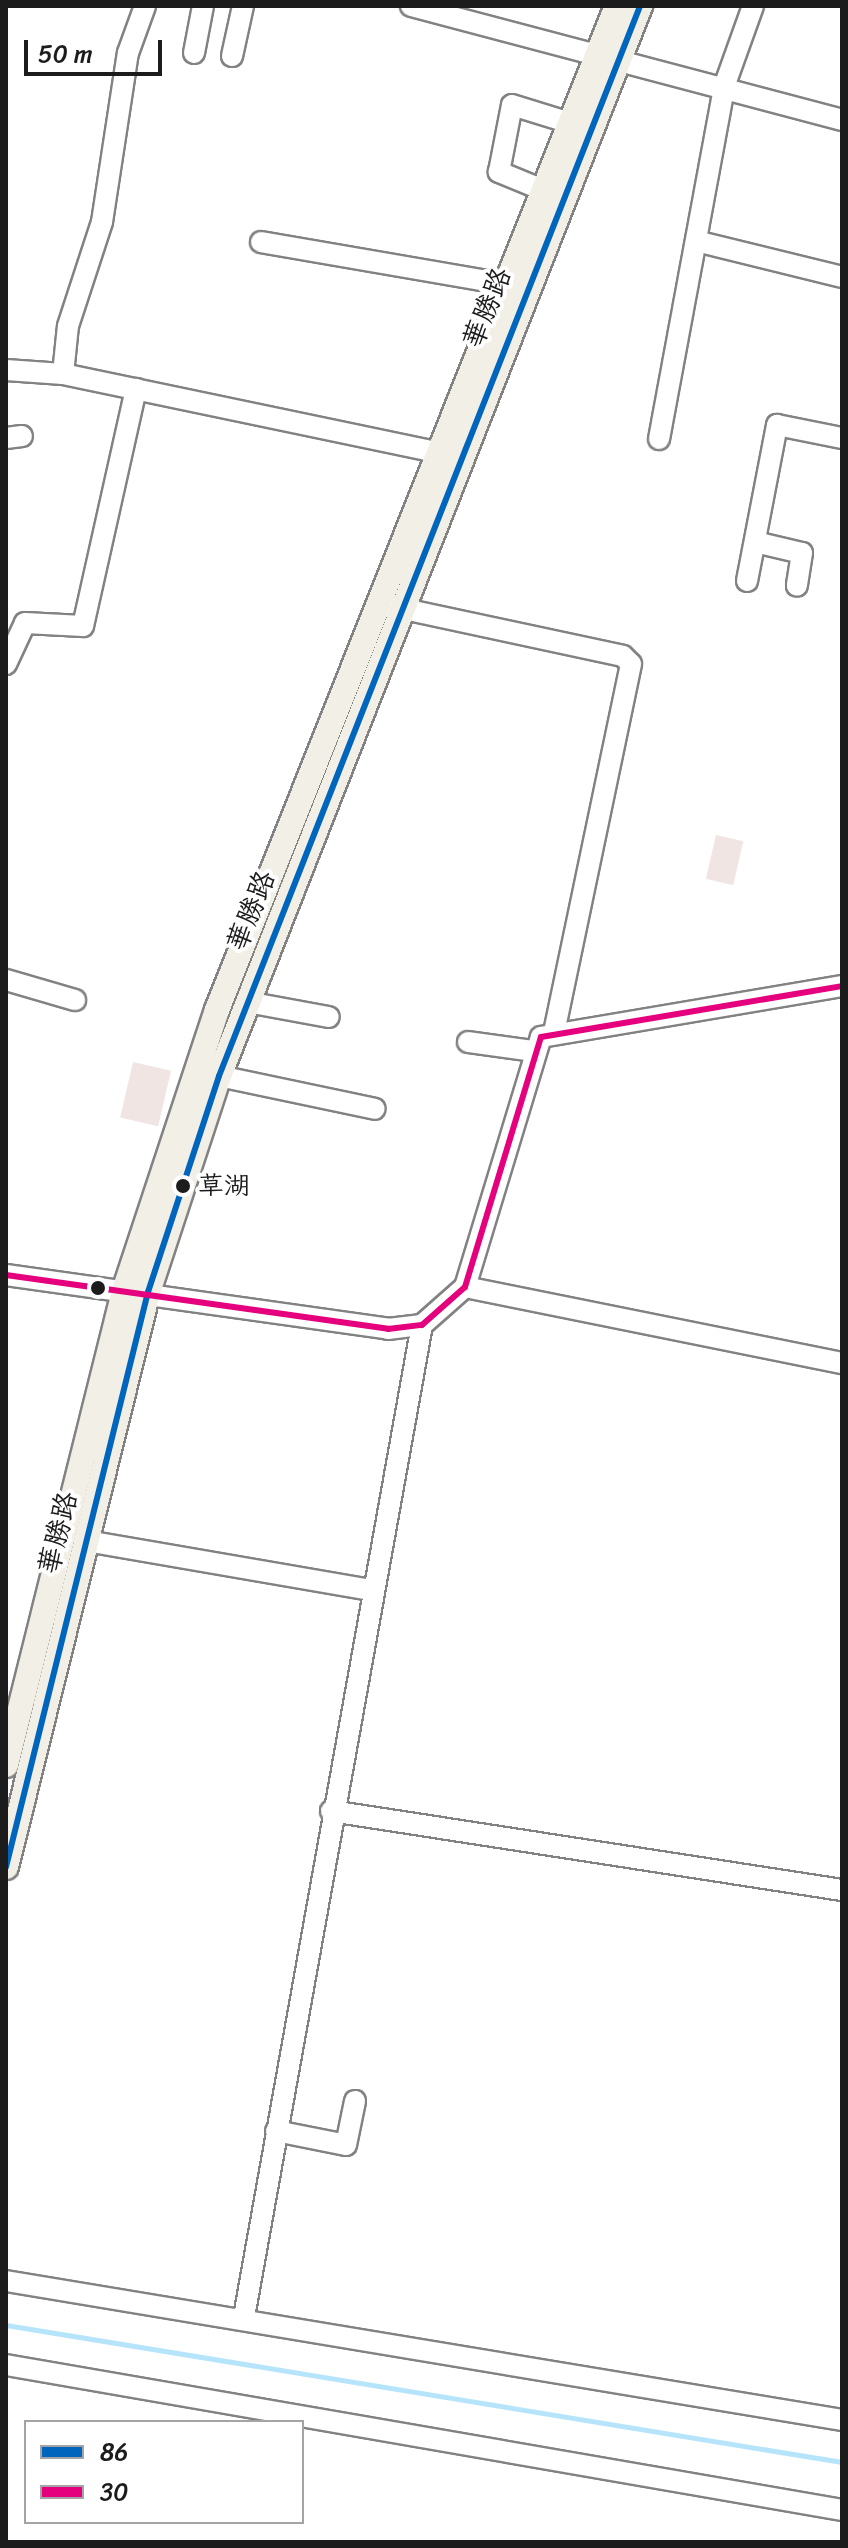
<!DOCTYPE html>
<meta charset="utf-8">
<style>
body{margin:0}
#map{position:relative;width:848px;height:2548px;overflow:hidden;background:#fff;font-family:Sriracha,"LXGW WenKai TC",sans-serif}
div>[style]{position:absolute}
.stream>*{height:5px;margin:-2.5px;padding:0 2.5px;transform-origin:2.5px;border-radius:2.5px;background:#b6e5fb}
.building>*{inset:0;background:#f1e5e4;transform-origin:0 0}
.roads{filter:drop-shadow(2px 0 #828282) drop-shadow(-2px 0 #828282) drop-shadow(0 2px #828282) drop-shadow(0 -2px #828282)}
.minor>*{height:20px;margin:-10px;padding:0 10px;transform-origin:10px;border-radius:10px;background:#fff}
.major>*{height:24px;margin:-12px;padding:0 12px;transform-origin:12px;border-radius:12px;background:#f2efe6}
.bus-1>*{height:6px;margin:-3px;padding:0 3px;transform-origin:3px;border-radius:3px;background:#0065bd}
.bus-2>*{height:6px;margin:-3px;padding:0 3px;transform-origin:3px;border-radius:3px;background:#e5007d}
.dots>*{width:22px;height:22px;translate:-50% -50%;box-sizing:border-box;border:4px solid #fff;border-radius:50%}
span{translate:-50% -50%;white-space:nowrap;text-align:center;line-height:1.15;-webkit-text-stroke:8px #fff;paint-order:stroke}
.bus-label{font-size:26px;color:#1c1c1c}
.left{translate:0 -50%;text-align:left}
.street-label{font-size:28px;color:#1c1c1c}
.frame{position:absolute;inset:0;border:8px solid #1c1c1c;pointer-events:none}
.legend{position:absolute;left:24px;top:2420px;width:280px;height:104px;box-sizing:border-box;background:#fff;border:2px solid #a4a4a4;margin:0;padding:10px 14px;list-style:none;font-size:24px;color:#1c1c1c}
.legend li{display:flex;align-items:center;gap:16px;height:40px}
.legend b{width:40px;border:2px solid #a4a4a4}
.scale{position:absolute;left:24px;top:40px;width:138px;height:36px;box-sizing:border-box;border:4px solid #1c1c1c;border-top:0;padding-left:10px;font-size:24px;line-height:28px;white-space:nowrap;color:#1c1c1c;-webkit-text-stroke:6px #fff;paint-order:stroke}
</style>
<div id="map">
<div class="stream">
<i style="left:6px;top:2325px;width:847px;rotate:9.31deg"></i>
</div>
<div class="building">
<i style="left:716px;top:835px;width:28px;height:45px;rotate:13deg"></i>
<i style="left:133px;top:1062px;width:39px;height:57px;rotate:13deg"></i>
</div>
<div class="roads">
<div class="minor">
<i style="left:411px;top:6px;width:446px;rotate:14.8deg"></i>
<i style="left:194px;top:53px;width:48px;rotate:-79.2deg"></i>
<i style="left:232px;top:56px;width:51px;rotate:-77.6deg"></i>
<i style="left:543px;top:190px;width:48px;rotate:-157.8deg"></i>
<i style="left:499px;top:172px;width:68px;rotate:-79deg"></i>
<i style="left:512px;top:105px;width:61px;rotate:17.2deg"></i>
<i style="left:261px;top:242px;width:248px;rotate:9.8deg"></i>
<i style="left:700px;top:242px;width:146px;rotate:13.8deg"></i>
<i style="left:6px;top:370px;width:57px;rotate:4deg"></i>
<i style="left:63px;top:374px;width:397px;rotate:11.8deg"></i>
<i style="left:63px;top:374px;width:48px;rotate:-84.1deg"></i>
<i style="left:68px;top:326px;width:109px;rotate:-71.9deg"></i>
<i style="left:102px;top:222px;width:171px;rotate:-81.3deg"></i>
<i style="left:128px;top:53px;width:50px;rotate:-70.1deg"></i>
<i style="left:6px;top:438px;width:16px;rotate:-7deg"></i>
<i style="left:659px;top:439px;width:358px;rotate:-79.5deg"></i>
<i style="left:724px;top:87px;width:86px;rotate:-70.3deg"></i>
<i style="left:755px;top:542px;width:48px;rotate:13.2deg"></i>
<i style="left:802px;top:553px;width:33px;rotate:99deg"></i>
<i style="left:747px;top:581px;width:159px;rotate:-79.1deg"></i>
<i style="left:777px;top:425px;width:66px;rotate:11.3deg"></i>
<i style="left:390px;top:606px;width:238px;rotate:12.1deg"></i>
<i style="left:623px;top:656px;width:11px;rotate:45deg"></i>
<i style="left:631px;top:664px;width:373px;rotate:101.8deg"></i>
<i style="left:6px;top:664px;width:45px;rotate:-65.1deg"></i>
<i style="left:25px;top:623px;width:58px;rotate:3deg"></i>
<i style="left:83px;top:626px;width:243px;rotate:-77.4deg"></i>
<i style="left:6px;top:980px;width:72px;rotate:16.2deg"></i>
<i style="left:247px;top:1002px;width:83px;rotate:10.4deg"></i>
<i style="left:468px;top:1042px;width:66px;rotate:7.9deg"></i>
<i style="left:219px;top:1076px;width:159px;rotate:11.9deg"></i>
<i style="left:6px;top:1275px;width:386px;rotate:8deg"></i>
<i style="left:388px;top:1329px;width:34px;rotate:-7deg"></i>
<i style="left:422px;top:1325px;width:57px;rotate:-41.5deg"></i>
<i style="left:465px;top:1287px;width:261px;rotate:-73.1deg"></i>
<i style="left:541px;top:1037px;width:305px;rotate:-9.6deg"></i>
<i style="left:465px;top:1287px;width:385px;rotate:11.4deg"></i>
<i style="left:87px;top:1541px;width:289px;rotate:9.8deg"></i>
<i style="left:331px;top:1811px;width:517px;rotate:8.79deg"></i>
<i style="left:276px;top:2131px;width:71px;rotate:11.3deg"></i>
<i style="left:346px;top:2145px;width:45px;rotate:-78.4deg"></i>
<i style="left:6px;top:2281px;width:847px;rotate:9.44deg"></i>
<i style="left:244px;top:2317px;width:1008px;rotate:-79.83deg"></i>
<i style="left:6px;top:2365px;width:848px;rotate:9.84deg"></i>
</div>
<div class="major">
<i style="left:6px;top:1765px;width:488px;rotate:-76deg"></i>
<i style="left:124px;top:1291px;width:296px;rotate:-71.7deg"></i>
<i style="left:217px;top:1010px;width:1081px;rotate:-68.28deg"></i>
<i style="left:6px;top:1867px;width:592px;rotate:-76.13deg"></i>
<i style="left:148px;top:1292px;width:227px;rotate:-71.8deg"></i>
<i style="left:219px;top:1076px;width:1150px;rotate:-68.52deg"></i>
</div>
</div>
<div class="bus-1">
<i style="left:6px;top:1867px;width:592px;rotate:-76.13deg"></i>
<i style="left:148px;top:1292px;width:227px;rotate:-71.8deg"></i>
<i style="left:219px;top:1076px;width:1150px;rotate:-68.52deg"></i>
</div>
<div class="bus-2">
<i style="left:6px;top:1275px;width:386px;rotate:8deg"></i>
<i style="left:388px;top:1329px;width:34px;rotate:-7deg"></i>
<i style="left:422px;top:1325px;width:57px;rotate:-41.5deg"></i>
<i style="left:465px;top:1287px;width:261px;rotate:-73.1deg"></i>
<i style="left:541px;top:1037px;width:305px;rotate:-9.6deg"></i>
</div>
<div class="dots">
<i style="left:183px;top:1186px;background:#1c1c1c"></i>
<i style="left:98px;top:1288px;background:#1c1c1c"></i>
</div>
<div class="bus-label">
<span class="left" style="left:198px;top:1186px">草湖</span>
</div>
<div class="street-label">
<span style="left:487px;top:308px;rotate:-68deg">華勝路</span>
<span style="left:251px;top:911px;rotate:-68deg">華勝路</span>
<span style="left:58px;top:1533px;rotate:-76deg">華勝路</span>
</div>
<div class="frame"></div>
<ul class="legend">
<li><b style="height:10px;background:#0065bd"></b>86</li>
<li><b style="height:10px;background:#e5007d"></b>30</li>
</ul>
<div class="scale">50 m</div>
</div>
